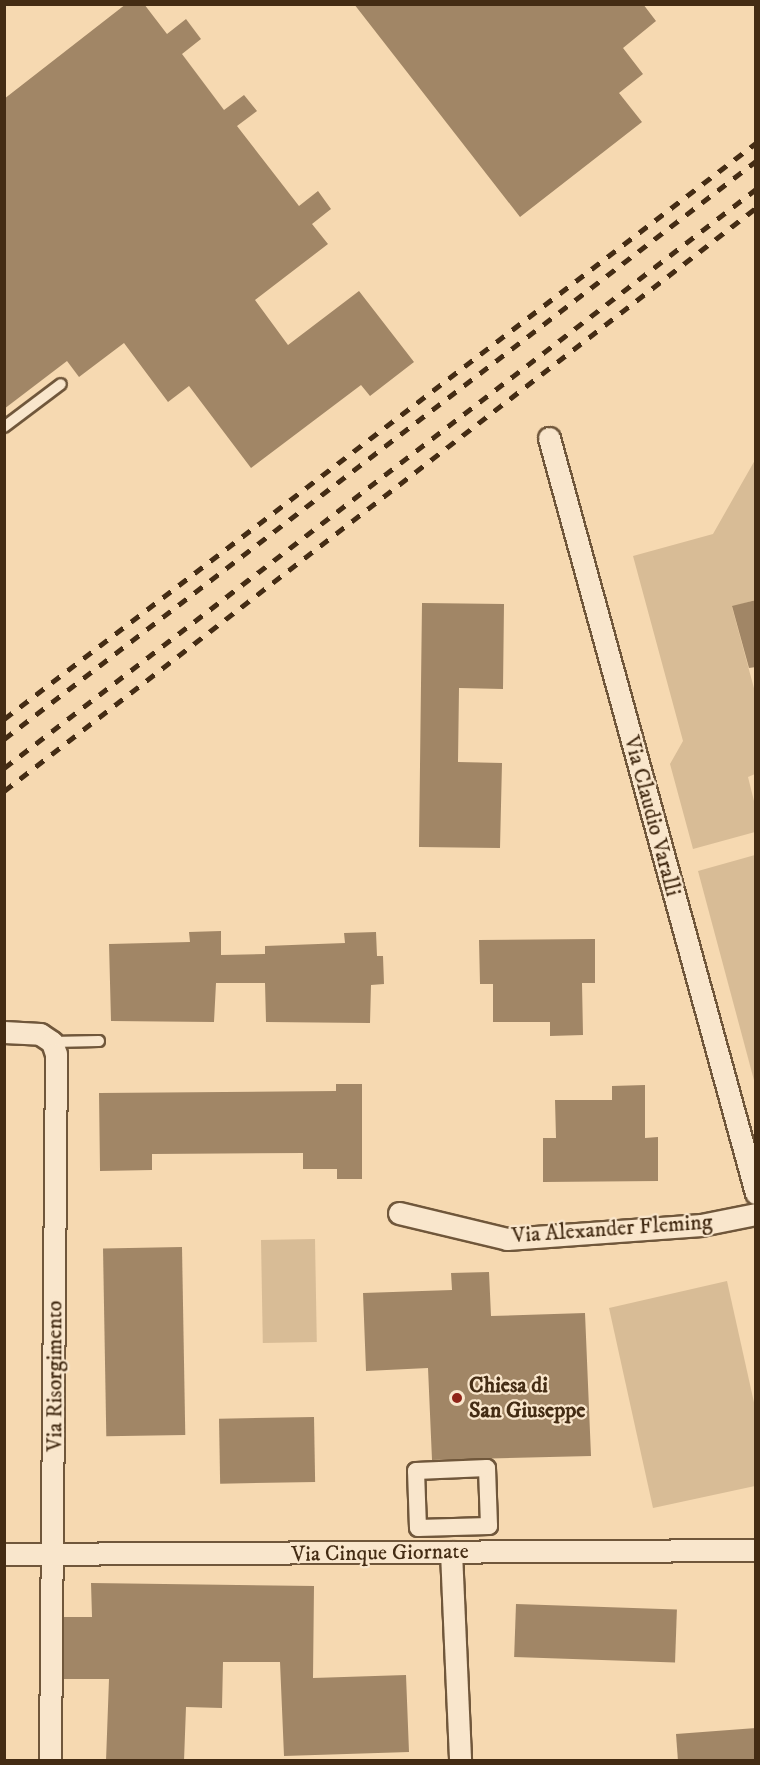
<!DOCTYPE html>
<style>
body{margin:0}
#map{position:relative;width:760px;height:1765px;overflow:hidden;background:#f6d9b1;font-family:"IM FELL DW Pica",serif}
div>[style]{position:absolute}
.green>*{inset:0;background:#d8bc96;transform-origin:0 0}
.building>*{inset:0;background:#a18666;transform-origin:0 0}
.roads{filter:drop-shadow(2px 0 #70573b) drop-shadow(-2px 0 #70573b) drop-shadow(0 2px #70573b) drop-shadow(0 -2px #70573b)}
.service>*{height:10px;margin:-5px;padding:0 5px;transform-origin:5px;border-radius:5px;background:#f9e6cc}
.pedestrian>*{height:16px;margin:-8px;padding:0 8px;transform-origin:8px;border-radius:8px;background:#f9e6cc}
.minor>*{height:21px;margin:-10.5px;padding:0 10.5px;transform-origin:10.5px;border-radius:10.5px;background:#f9e6cc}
.rail>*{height:4.5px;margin-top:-2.25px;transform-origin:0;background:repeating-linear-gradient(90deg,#442c14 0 10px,transparent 0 20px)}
.dots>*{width:16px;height:16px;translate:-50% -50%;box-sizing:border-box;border:3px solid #f9e6cc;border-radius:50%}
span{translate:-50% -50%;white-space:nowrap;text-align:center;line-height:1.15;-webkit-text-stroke:4.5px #f9e6cc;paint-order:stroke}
.street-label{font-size:22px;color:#442c14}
.poi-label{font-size:22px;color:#442c14;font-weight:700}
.left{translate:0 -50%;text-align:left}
.frame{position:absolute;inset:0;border:6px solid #442c14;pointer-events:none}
</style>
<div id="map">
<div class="green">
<i style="clip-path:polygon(755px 460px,755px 600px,732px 607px,755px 692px,755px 774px,748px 777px,755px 805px,755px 832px,693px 849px,670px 764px,683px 741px,633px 556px,713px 534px)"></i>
<i style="clip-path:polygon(755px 855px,756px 855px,755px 1084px,698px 871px)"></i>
<i style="left:315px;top:1239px;width:103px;height:54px;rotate:89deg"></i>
<i style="clip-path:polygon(727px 1281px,755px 1407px,755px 1486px,653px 1508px,609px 1308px)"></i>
</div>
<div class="building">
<i style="clip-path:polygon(126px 4px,144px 4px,167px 34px,186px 19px,201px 39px,182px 54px,224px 110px,244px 95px,257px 111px,237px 126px,299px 206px,318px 191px,331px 209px,312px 224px,328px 244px,255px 300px,288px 345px,359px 291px,414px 362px,370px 396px,361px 385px,251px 468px,189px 386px,168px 402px,124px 343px,79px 377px,67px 361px,4px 409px,4px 99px)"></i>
<i style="clip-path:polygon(354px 4px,643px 4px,656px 21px,623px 48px,643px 74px,619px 93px,642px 122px,520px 217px)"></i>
<i style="clip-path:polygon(756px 600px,756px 667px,749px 668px,732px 606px)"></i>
<i style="clip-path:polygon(422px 603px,504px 604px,503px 689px,459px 688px,458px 762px,502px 763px,500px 848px,419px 847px)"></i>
<i style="clip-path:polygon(221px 931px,221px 955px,265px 954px,265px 946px,345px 943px,344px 933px,376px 932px,377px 956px,383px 956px,384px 984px,371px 985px,370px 1023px,266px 1022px,265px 983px,216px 983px,214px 1022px,111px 1021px,109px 944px,190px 942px,189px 932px)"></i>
<i style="clip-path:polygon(595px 939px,595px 983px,582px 983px,583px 1035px,550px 1036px,550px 1022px,493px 1022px,493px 984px,480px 984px,479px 940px)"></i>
<i style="clip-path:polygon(336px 1084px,362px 1084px,362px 1179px,337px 1179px,337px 1169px,303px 1169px,303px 1153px,152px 1154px,152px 1170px,100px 1171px,99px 1093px,336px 1091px)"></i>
<i style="clip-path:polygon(645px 1085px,645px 1138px,658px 1137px,658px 1181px,543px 1182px,543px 1138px,556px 1138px,555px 1100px,612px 1100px,612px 1086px)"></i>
<i style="left:182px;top:1247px;width:188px;height:79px;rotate:89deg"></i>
<i style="clip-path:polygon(489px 1272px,491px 1316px,585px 1313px,591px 1456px,432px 1460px,428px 1368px,366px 1371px,363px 1293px,452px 1290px,451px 1273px)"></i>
<i style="left:314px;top:1417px;width:65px;height:95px;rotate:89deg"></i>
<i style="clip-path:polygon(91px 1583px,314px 1586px,313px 1678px,406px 1675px,409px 1752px,284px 1756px,280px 1662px,223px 1662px,222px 1708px,186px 1707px,184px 1761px,106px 1761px,109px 1679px,64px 1679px,64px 1617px,92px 1617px)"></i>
<i style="left:516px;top:1604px;width:161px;height:53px;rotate:2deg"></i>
<i style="clip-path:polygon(756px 1728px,756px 1761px,678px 1761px,676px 1734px)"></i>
</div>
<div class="roads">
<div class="service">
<i style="left:4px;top:427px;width:71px;rotate:-37deg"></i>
<i style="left:52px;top:1042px;width:47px;rotate:-1.2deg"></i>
</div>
<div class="pedestrian">
<i style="left:487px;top:1468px;width:58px;rotate:88deg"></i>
<i style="left:489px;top:1526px;width:71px;rotate:178.4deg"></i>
<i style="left:418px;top:1528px;width:57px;rotate:-92deg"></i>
<i style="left:416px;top:1471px;width:71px;rotate:-2.4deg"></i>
</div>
<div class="minor">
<i style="left:549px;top:438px;width:783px;rotate:74.67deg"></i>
<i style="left:4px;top:1032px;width:36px;rotate:3deg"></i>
<i style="left:40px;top:1034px;width:14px;rotate:34deg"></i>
<i style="left:52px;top:1042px;width:13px;rotate:72deg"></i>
<i style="left:56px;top:1054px;width:706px;rotate:90.49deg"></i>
<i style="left:399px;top:1213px;width:111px;rotate:13.5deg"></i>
<i style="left:507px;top:1239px;width:195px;rotate:-4.1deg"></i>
<i style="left:701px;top:1225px;width:56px;rotate:-11.3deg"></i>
<i style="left:451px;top:1552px;width:208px;rotate:87.5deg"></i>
<i style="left:4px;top:1554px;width:752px;rotate:-0.3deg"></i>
</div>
</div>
<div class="rail">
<i style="left:4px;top:719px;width:947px;rotate:-37.45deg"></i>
<i style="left:4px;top:739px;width:948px;rotate:-37.55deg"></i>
<i style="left:4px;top:768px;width:949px;rotate:-37.59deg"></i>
<i style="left:4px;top:791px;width:952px;rotate:-37.79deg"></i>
</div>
<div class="dots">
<i style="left:457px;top:1398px;background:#8f2418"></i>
</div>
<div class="street-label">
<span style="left:652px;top:816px;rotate:75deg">Via Claudio Varalli</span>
<span style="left:612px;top:1229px;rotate:-4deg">Via Alexander Fleming</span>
<span style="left:55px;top:1376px;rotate:-90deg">Via Risorgimento</span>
<span style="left:380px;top:1553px;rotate:-1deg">Via Cinque Giornate</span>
</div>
<div class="poi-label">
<span class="left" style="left:469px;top:1398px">Chiesa di<br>San Giuseppe</span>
</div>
<div class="frame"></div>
</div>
